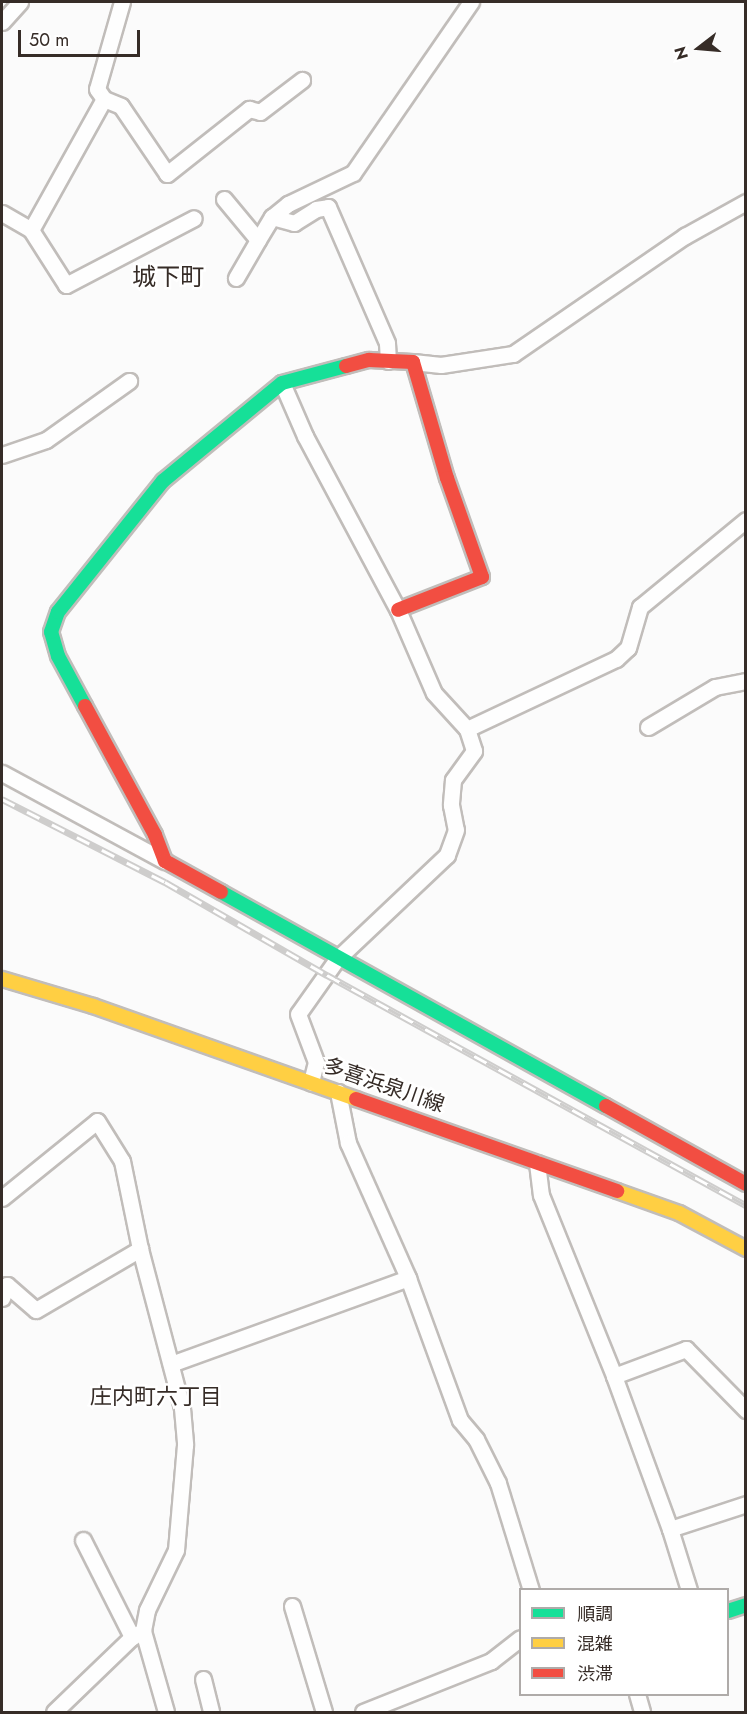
<!DOCTYPE html>
<meta charset="utf-8">
<style>
body{margin:0}
#map{position:relative;width:747px;height:1714px;overflow:hidden;background:#fbfbfb;font-family:Jost,"Noto Sans JP",sans-serif}
div>[style]{position:absolute}
.roads{filter:drop-shadow(2px 0 #c1bdba) drop-shadow(-2px 0 #c1bdba) drop-shadow(0 2px #c1bdba) drop-shadow(0 -2px #c1bdba)}
.street>*{height:15px;margin:-7.5px;padding:0 7.5px;transform-origin:7.5px;border-radius:7.5px;background:#fefefe}
.fast>*{height:14px;margin:-7px;padding:0 7px;transform-origin:7px;border-radius:7px;background:#16e098}
.slow>*{height:14px;margin:-7px;padding:0 7px;transform-origin:7px;border-radius:7px;background:#ffcf43}
.jam>*{height:14px;margin:-7px;padding:0 7px;transform-origin:7px;border-radius:7px;background:#f24e42}
.rail>*{height:7px;margin-top:-3.5px;transform-origin:0;background:repeating-linear-gradient(90deg,#fff 0 14px,#cecdcc 0 28px);box-sizing:border-box;border-block:2px solid #cecdcc}
span{translate:-50% -50%;white-space:nowrap;text-align:center;line-height:1.15;-webkit-text-stroke:5px #fff;paint-order:stroke}
.street-label{font-size:21px;color:#362c27}
.neighbourhood-label{font-size:22px;color:#362c27}
.quarter-label{font-size:24px;color:#362c27}
.frame{position:absolute;inset:0;border:3px solid #362c27;pointer-events:none}
.legend{position:absolute;left:519px;top:1588px;width:210px;height:108px;box-sizing:border-box;background:#fff;border:2px solid #afaba9;margin:0;padding:8px 10px;list-style:none;font-size:18px;color:#362c27}
.legend li{display:flex;align-items:center;gap:12px;height:30px}
.legend b{width:30px;border:2px solid #afaba9}
.north{position:absolute;left:669px;top:18px;width:60px;height:60px;-webkit-text-stroke:4px #fff;paint-order:stroke;rotate:254deg;font-size:16px;font-weight:700;line-height:24px;text-align:center;color:#362c27}
.north::after{content:'';display:block;margin:auto;width:21px;height:27px;background:#362c27;clip-path:polygon(50% 0,100% 100%,50% 72%,0 100%)}
.scale{position:absolute;left:18px;top:30px;width:122px;height:27px;box-sizing:border-box;border:3px solid #362c27;border-top:0;padding-left:8px;font-size:18px;line-height:21px;white-space:nowrap;color:#362c27;-webkit-text-stroke:4px #fff;paint-order:stroke}
</style>
<div id="map">
<div class="roads">
<div class="street">
<i style="left:2px;top:22px;width:27px;rotate:-48deg"></i>
<i style="left:104px;top:99px;width:12px;rotate:-125deg"></i>
<i style="left:97px;top:89px;width:91px;rotate:-74deg"></i>
<i style="left:224px;top:199px;width:53px;rotate:50.3deg"></i>
<i style="left:258px;top:240px;width:44px;rotate:120.1deg"></i>
<i style="left:2px;top:213px;width:34px;rotate:30deg"></i>
<i style="left:31px;top:230px;width:65px;rotate:57.5deg"></i>
<i style="left:66px;top:285px;width:144px;rotate:-27.6deg"></i>
<i style="left:272px;top:217px;width:23px;rotate:15deg"></i>
<i style="left:294px;top:223px;width:26px;rotate:-32deg"></i>
<i style="left:316px;top:209px;width:12px;rotate:-9deg"></i>
<i style="left:328px;top:207px;width:148px;rotate:66.5deg"></i>
<i style="left:387px;top:343px;width:18px;rotate:87deg"></i>
<i style="left:31px;top:230px;width:150px;rotate:-60.9deg"></i>
<i style="left:104px;top:99px;width:18px;rotate:22deg"></i>
<i style="left:121px;top:106px;width:82px;rotate:55.9deg"></i>
<i style="left:167px;top:174px;width:105px;rotate:-38.4deg"></i>
<i style="left:249px;top:109px;width:11px;rotate:15deg"></i>
<i style="left:260px;top:112px;width:53px;rotate:-37.3deg"></i>
<i style="left:258px;top:240px;width:27px;rotate:-59deg"></i>
<i style="left:272px;top:217px;width:21px;rotate:-39deg"></i>
<i style="left:288px;top:204px;width:72px;rotate:-25.5deg"></i>
<i style="left:353px;top:173px;width:208px;rotate:-55.4deg"></i>
<i style="left:413px;top:362px;width:28px;rotate:6deg"></i>
<i style="left:441px;top:365px;width:73px;rotate:-8.7deg"></i>
<i style="left:513px;top:354px;width:209px;rotate:-34.5deg"></i>
<i style="left:685px;top:236px;width:70px;rotate:-29.1deg"></i>
<i style="left:282px;top:383px;width:58px;rotate:66.5deg"></i>
<i style="left:305px;top:436px;width:197px;rotate:61.9deg"></i>
<i style="left:398px;top:610px;width:90px;rotate:66.6deg"></i>
<i style="left:434px;top:693px;width:49px;rotate:47.5deg"></i>
<i style="left:467px;top:729px;width:23px;rotate:72deg"></i>
<i style="left:474px;top:751px;width:36px;rotate:126deg"></i>
<i style="left:453px;top:780px;width:25px;rotate:95deg"></i>
<i style="left:451px;top:805px;width:25px;rotate:79deg"></i>
<i style="left:456px;top:830px;width:27px;rotate:110deg"></i>
<i style="left:447px;top:855px;width:151px;rotate:136.6deg"></i>
<i style="left:337px;top:959px;width:67px;rotate:125.3deg"></i>
<i style="left:298px;top:1014px;width:51px;rotate:69.4deg"></i>
<i style="left:316px;top:1062px;width:21px;rotate:104deg"></i>
<i style="left:2px;top:455px;width:46px;rotate:-18.8deg"></i>
<i style="left:46px;top:440px;width:102px;rotate:-35.4deg"></i>
<i style="left:648px;top:727px;width:78px;rotate:-30.8deg"></i>
<i style="left:715px;top:687px;width:32px;rotate:-11deg"></i>
<i style="left:467px;top:729px;width:165px;rotate:-25.2deg"></i>
<i style="left:616px;top:659px;width:16px;rotate:-43deg"></i>
<i style="left:628px;top:648px;width:43px;rotate:-73.7deg"></i>
<i style="left:640px;top:607px;width:137px;rotate:-39.4deg"></i>
<i style="left:2px;top:773px;width:185px;rotate:28.4deg"></i>
<i style="left:338px;top:1092px;width:52px;rotate:78.9deg"></i>
<i style="left:348px;top:1143px;width:148px;rotate:66deg"></i>
<i style="left:408px;top:1278px;width:151px;rotate:69.9deg"></i>
<i style="left:460px;top:1420px;width:25px;rotate:50deg"></i>
<i style="left:476px;top:1439px;width:49px;rotate:63.4deg"></i>
<i style="left:498px;top:1483px;width:112px;rotate:72.9deg"></i>
<i style="left:537px;top:1163px;width:32px;rotate:83deg"></i>
<i style="left:541px;top:1195px;width:195px;rotate:68deg"></i>
<i style="left:614px;top:1376px;width:163px;rotate:69.9deg"></i>
<i style="left:2px;top:1198px;width:122px;rotate:-39deg"></i>
<i style="left:97px;top:1121px;width:47px;rotate:58deg"></i>
<i style="left:122px;top:1161px;width:90px;rotate:78.4deg"></i>
<i style="left:140px;top:1249px;width:164px;rotate:75.2deg"></i>
<i style="left:182px;top:1408px;width:37px;rotate:85deg"></i>
<i style="left:185px;top:1445px;width:105px;rotate:94.9deg"></i>
<i style="left:176px;top:1550px;width:67px;rotate:115.8deg"></i>
<i style="left:147px;top:1610px;width:21px;rotate:101deg"></i>
<i style="left:143px;top:1631px;width:84px;rotate:74.1deg"></i>
<i style="left:2px;top:1298px;width:14px;rotate:-69deg"></i>
<i style="left:7px;top:1285px;width:38px;rotate:41deg"></i>
<i style="left:36px;top:1310px;width:121px;rotate:-30.4deg"></i>
<i style="left:171px;top:1364px;width:252px;rotate:-19.9deg"></i>
<i style="left:614px;top:1376px;width:77px;rotate:-20.6deg"></i>
<i style="left:686px;top:1349px;width:86px;rotate:45.5deg"></i>
<i style="left:83px;top:1540px;width:109px;rotate:63.2deg"></i>
<i style="left:689px;top:1590px;width:64px;rotate:-107.3deg"></i>
<i style="left:670px;top:1529px;width:80px;rotate:-18.2deg"></i>
<i style="left:292px;top:1606px;width:111px;rotate:73.2deg"></i>
<i style="left:203px;top:1679px;width:34px;rotate:76deg"></i>
<i style="left:637px;top:1694px;width:19px;rotate:74deg"></i>
<i style="left:54px;top:1712px;width:108px;rotate:-43.9deg"></i>
<i style="left:132px;top:1637px;width:13px;rotate:-29deg"></i>
<i style="left:363px;top:1712px;width:138px;rotate:-21.7deg"></i>
<i style="left:491px;top:1661px;width:37px;rotate:-38deg"></i>
</div>
<div class="fast">
<i style="left:85px;top:706px;width:57px;rotate:-118.4deg"></i>
<i style="left:58px;top:656px;width:25px;rotate:-106deg"></i>
<i style="left:51px;top:632px;width:21px;rotate:-71deg"></i>
<i style="left:58px;top:612px;width:168px;rotate:-51.3deg"></i>
<i style="left:163px;top:481px;width:154px;rotate:-39.5deg"></i>
<i style="left:282px;top:383px;width:66px;rotate:-14.9deg"></i>
<i style="left:221px;top:892px;width:440px;rotate:29.1deg"></i>
<i style="left:728px;top:1611px;width:19px;rotate:-18deg"></i>
</div>
<div class="slow">
<i style="left:2px;top:979px;width:95px;rotate:16.5deg"></i>
<i style="left:93px;top:1006px;width:279px;rotate:19.5deg"></i>
<i style="left:617px;top:1191px;width:66px;rotate:19.5deg"></i>
<i style="left:679px;top:1213px;width:76px;rotate:28.2deg"></i>
</div>
<div class="jam">
<i style="left:346px;top:366px;width:24px;rotate:-15deg"></i>
<i style="left:369px;top:360px;width:44px;rotate:2.6deg"></i>
<i style="left:413px;top:362px;width:121px;rotate:73.7deg"></i>
<i style="left:447px;top:478px;width:105px;rotate:70.5deg"></i>
<i style="left:482px;top:577px;width:90px;rotate:158.6deg"></i>
<i style="left:85px;top:706px;width:147px;rotate:61.5deg"></i>
<i style="left:155px;top:835px;width:28px;rotate:69deg"></i>
<i style="left:165px;top:861px;width:64px;rotate:29deg"></i>
<i style="left:356px;top:1099px;width:277px;rotate:19.4deg"></i>
<i style="left:606px;top:1106px;width:160px;rotate:29.1deg"></i>
</div>
</div>
<div class="rail">
<i style="left:2px;top:799px;width:183px;rotate:27deg"></i>
<i style="left:165px;top:882px;width:187px;rotate:29.9deg"></i>
<i style="left:327px;top:975px;width:478px;rotate:28.8deg"></i>
</div>
<div class="street-label">
<span style="left:384px;top:1085px;rotate:19deg">多喜浜泉川線</span>
</div>
<div class="neighbourhood-label">
<span style="left:156px;top:1397px">庄内町六丁目</span>
</div>
<div class="quarter-label">
<span style="left:168px;top:277px">城下町</span>
</div>
<div class="frame"></div>
<ul class="legend">
<li><b style="height:8px;background:#16e098"></b>順調</li>
<li><b style="height:8px;background:#ffcf43"></b>混雑</li>
<li><b style="height:8px;background:#f24e42"></b>渋滞</li>
</ul>
<div class="north">N</div>
<div class="scale">50 m</div>
</div>
